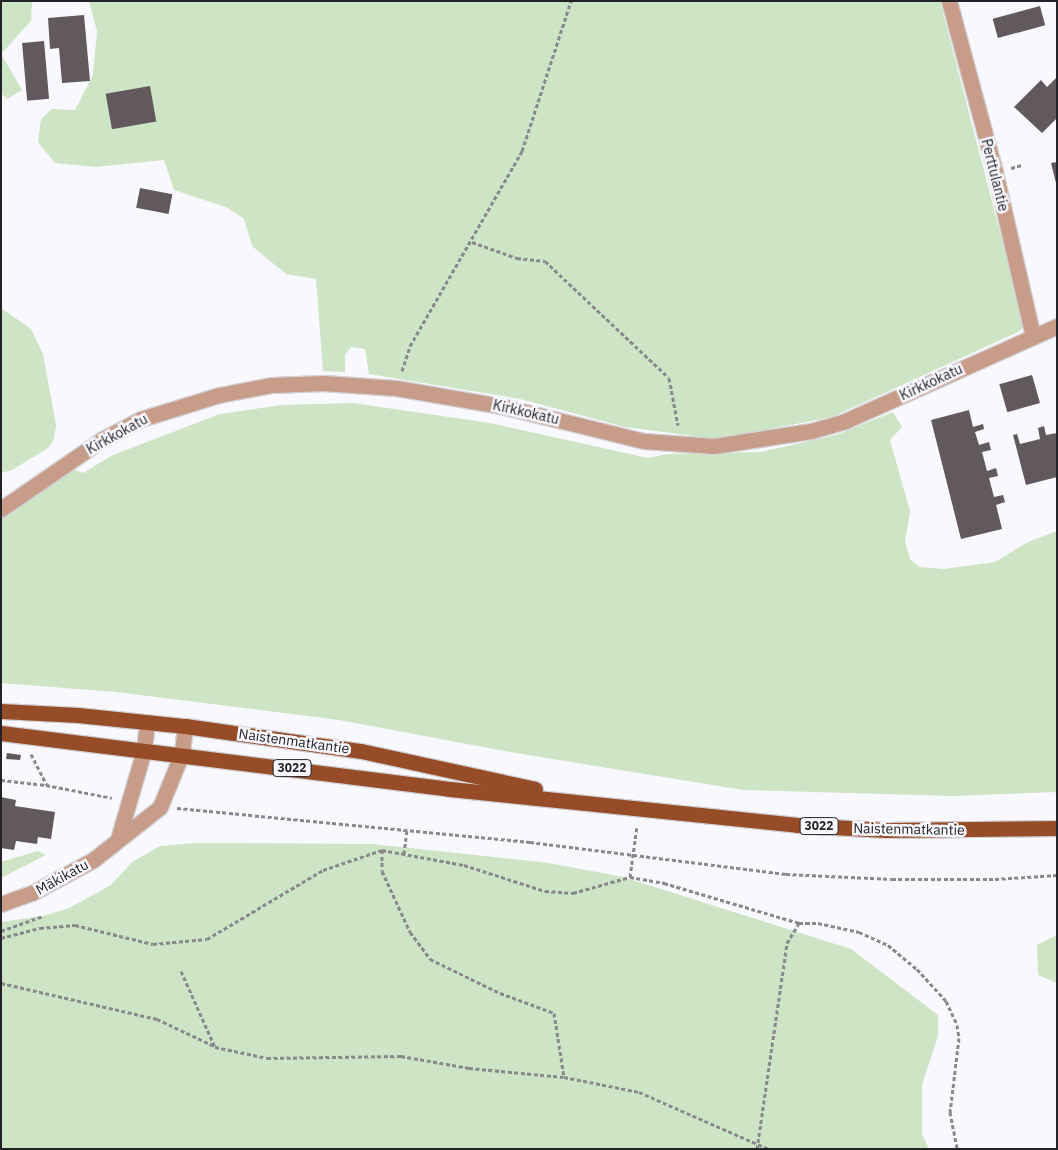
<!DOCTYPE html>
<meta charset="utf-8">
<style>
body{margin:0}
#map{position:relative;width:1058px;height:1150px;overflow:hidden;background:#f8f8fe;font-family:"IBM Plex Sans",sans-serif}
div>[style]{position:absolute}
.green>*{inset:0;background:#cde4c5}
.building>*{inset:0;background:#62595c;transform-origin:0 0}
.path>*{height:3px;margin-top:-1.5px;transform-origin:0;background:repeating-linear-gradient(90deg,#88888d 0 4px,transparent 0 6.5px)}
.roads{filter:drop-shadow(1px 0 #d2d2d7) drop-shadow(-1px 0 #d2d2d7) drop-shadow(0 1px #d2d2d7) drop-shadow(0 -1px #d2d2d7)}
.minor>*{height:15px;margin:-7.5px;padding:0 7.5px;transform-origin:7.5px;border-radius:7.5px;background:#c79c89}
.major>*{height:15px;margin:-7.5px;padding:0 7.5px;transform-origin:7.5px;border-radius:7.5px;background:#974c28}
span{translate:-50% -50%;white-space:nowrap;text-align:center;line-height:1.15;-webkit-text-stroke:5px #f8f8fe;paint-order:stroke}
.shield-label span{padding:1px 4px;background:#f8f8fe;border:1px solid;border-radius:4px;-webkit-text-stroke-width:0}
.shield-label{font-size:12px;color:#232327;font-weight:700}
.street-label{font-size:14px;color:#232327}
.frame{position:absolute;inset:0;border:2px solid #232327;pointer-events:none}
</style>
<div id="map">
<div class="green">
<i style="clip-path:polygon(1px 1px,32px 1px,31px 21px,1px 54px)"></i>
<i style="clip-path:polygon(89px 1px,940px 1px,1024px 325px,1020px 331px,832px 417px,717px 439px,625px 427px,520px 399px,369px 374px,365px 349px,351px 347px,345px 355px,345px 372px,323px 371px,316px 279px,286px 274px,252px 246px,244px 219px,226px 207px,174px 190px,164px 160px,95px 167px,55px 163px,38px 142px,41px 119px,52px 109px,75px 110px,93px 75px,97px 31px)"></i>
<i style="clip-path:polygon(1px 54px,22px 90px,7px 99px,1px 93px)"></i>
<i style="clip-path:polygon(1px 308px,31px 329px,43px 354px,56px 425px,54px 439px,48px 448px,12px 470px,1px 473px)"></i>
<i style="clip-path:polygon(353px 403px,490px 423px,648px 458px,668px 454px,761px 452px,836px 435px,893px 412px,902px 427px,890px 440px,910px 511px,905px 541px,910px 559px,919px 567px,944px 569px,995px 562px,1028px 542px,1057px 531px,1057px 792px,953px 796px,743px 790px,516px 753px,339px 720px,116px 692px,1px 683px,1px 516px,70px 468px,83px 473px,113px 455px,220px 414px,281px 405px)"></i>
<i style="clip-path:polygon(195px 843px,372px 844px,549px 863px,623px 877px,851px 949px,938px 1015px,938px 1036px,922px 1085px,922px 1134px,929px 1149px,1px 1149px,1px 922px,43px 916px,67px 909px,111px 885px,132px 862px,160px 846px)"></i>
<i style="clip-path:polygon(38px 851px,46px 855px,1px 878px,1px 862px)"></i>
<i style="clip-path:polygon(1057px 935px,1057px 983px,1038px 975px,1037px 945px)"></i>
</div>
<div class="building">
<i style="left:1040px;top:6px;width:20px;height:49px;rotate:75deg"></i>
<i style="clip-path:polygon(84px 15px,90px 81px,62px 83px,59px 48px,50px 49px,48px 18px)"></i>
<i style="left:44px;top:41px;width:58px;height:22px;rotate:85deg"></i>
<i style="clip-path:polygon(1057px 77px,1057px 118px,1042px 133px,1014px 107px,1041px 80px,1047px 87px)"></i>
<i style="left:150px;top:86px;width:36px;height:45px;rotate:80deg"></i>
<i style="clip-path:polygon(1057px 162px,1057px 183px,1056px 183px,1051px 163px)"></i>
<i style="left:140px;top:188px;width:33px;height:20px;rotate:11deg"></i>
<i style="left:1032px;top:375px;width:29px;height:34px;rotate:74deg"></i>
<i style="clip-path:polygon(969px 410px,973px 427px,983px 424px,984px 429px,975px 432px,979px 445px,989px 442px,991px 450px,982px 452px,987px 471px,996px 468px,998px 476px,989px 478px,994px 497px,1003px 495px,1005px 502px,996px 505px,1002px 529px,961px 539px,931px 420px)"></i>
<i style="clip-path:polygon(1044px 426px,1046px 435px,1057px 433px,1057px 477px,1026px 485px,1013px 435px,1017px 434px,1020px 444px,1040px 439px,1038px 428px)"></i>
<i style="clip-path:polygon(7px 753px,21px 755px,20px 760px,6px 759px)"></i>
<i style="clip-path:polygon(1px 797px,16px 800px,15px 806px,55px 812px,51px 839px,38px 837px,37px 844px,16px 841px,14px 850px,1px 848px)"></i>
</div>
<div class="path">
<i style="left:1011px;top:168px;width:11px;rotate:-15deg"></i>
<i style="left:472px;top:242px;width:48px;rotate:19.6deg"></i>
<i style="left:517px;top:258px;width:28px;rotate:6deg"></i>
<i style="left:545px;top:261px;width:170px;rotate:43.3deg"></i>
<i style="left:669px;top:378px;width:48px;rotate:79.2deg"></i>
<i style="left:402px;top:371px;width:26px;rotate:-72deg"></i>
<i style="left:410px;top:346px;width:225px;rotate:-60.1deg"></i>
<i style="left:522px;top:151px;width:158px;rotate:-71.9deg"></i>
<i style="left:31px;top:754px;width:34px;rotate:63deg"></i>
<i style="left:1px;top:780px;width:45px;rotate:6.3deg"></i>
<i style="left:46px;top:785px;width:67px;rotate:11.1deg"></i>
<i style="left:177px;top:808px;width:355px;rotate:5.5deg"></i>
<i style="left:530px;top:842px;width:258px;rotate:7.1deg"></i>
<i style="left:786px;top:874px;width:106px;rotate:2.7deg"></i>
<i style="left:892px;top:879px;width:103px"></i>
<i style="left:995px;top:879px;width:62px;rotate:-3.7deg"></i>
<i style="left:382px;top:850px;width:21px;rotate:90deg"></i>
<i style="left:382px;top:871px;width:67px;rotate:65.3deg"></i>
<i style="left:410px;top:932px;width:34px;rotate:53deg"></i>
<i style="left:430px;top:959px;width:78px;rotate:25.9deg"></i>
<i style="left:500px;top:993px;width:58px;rotate:20.3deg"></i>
<i style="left:554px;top:1013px;width:65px;rotate:81.1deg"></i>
<i style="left:404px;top:854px;width:24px;rotate:-83deg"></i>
<i style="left:630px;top:877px;width:51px;rotate:-82.2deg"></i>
<i style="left:1px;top:931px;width:45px;rotate:-19.7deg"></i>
<i style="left:1px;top:938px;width:40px;rotate:-14.4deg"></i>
<i style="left:40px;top:928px;width:35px;rotate:-5deg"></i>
<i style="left:75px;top:925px;width:80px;rotate:13.7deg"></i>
<i style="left:153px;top:944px;width:54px;rotate:-5.3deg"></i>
<i style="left:207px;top:939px;width:135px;rotate:-30.7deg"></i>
<i style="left:323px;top:870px;width:62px;rotate:-18.7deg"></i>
<i style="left:382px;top:850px;width:83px;rotate:10.4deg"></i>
<i style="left:464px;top:865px;width:85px;rotate:17.8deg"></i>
<i style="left:545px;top:891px;width:28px;rotate:4deg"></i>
<i style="left:573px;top:893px;width:59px;rotate:-15.7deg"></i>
<i style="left:630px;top:877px;width:35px;rotate:10deg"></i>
<i style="left:664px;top:883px;width:141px;rotate:16.5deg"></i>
<i style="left:799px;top:923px;width:19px"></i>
<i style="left:818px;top:923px;width:42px;rotate:12.4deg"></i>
<i style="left:859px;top:932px;width:32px;rotate:24deg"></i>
<i style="left:888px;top:945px;width:38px;rotate:40deg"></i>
<i style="left:917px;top:969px;width:43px;rotate:47.8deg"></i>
<i style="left:946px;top:1001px;width:26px;rotate:65deg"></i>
<i style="left:957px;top:1025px;width:13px;rotate:81deg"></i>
<i style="left:959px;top:1038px;width:75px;rotate:96.9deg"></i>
<i style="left:950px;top:1112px;width:38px;rotate:79deg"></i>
<i style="left:181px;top:971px;width:83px;rotate:65.9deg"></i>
<i style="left:215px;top:1047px;width:53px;rotate:11.9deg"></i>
<i style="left:267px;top:1058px;width:134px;rotate:-0.9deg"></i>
<i style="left:401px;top:1056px;width:69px;rotate:10deg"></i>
<i style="left:469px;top:1068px;width:95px;rotate:5.4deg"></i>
<i style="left:564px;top:1077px;width:76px;rotate:11.3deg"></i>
<i style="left:639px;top:1092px;width:142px;rotate:23.7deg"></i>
<i style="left:1px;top:983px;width:160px;rotate:13deg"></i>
<i style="left:157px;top:1019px;width:63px;rotate:25.3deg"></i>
<i style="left:757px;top:1149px;width:208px;rotate:-81.7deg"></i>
<i style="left:787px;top:943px;width:23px;rotate:-59deg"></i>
</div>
<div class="roads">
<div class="minor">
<i style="left:949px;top:1px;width:177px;rotate:74.9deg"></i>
<i style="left:995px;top:172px;width:168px;rotate:77deg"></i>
<i style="left:1px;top:509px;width:124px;rotate:-34.5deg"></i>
<i style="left:103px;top:439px;width:43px;rotate:-27.8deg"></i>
<i style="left:141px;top:419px;width:82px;rotate:-17.1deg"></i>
<i style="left:219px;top:395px;width:54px;rotate:-10.7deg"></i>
<i style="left:272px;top:385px;width:51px;rotate:-2.2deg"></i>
<i style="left:323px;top:383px;width:73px;rotate:3.9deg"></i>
<i style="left:396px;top:388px;width:107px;rotate:9.7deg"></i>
<i style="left:501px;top:406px;width:147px;rotate:13.8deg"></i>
<i style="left:644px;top:441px;width:70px;rotate:4.1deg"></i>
<i style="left:714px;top:446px;width:98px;rotate:-8.8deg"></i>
<i style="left:811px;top:431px;width:35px;rotate:-16deg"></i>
<i style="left:845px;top:421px;width:232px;rotate:-24.1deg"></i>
<i style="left:118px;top:839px;width:93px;rotate:-73.7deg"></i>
<i style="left:144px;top:750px;width:28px;rotate:-84deg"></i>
<i style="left:1px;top:904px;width:33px;rotate:-20deg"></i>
<i style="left:32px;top:893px;width:69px;rotate:-28.4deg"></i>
<i style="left:93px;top:860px;width:85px;rotate:-38.3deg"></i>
<i style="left:160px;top:807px;width:58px;rotate:-67.8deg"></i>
<i style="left:182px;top:753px;width:27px;rotate:-84deg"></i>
</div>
<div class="major">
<i style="left:1px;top:711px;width:77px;rotate:3deg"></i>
<i style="left:78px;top:715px;width:108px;rotate:5.9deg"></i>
<i style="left:185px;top:726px;width:178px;rotate:8.1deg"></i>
<i style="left:361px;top:751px;width:178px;rotate:12.3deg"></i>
<i style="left:1px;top:733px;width:452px;rotate:7.1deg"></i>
<i style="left:450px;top:789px;width:349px;rotate:5.9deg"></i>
<i style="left:797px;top:825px;width:89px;rotate:3.2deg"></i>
<i style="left:886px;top:830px;width:171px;rotate:-0.7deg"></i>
</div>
</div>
<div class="shield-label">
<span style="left:292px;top:768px">3022</span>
<span style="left:819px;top:826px">3022</span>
</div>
<div class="street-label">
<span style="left:995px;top:175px;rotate:76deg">Perttulantie</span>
<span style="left:931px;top:382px;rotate:-25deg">Kirkkokatu</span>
<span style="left:526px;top:412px;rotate:13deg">Kirkkokatu</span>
<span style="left:117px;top:434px;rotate:-29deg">Kirkkokatu</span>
<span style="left:294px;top:741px;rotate:8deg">Naistenmatkantie</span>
<span style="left:909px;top:829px;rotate:1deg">Naistenmatkantie</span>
<span style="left:62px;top:877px;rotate:-29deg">Mäkikatu</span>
</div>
<div class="frame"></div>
</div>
